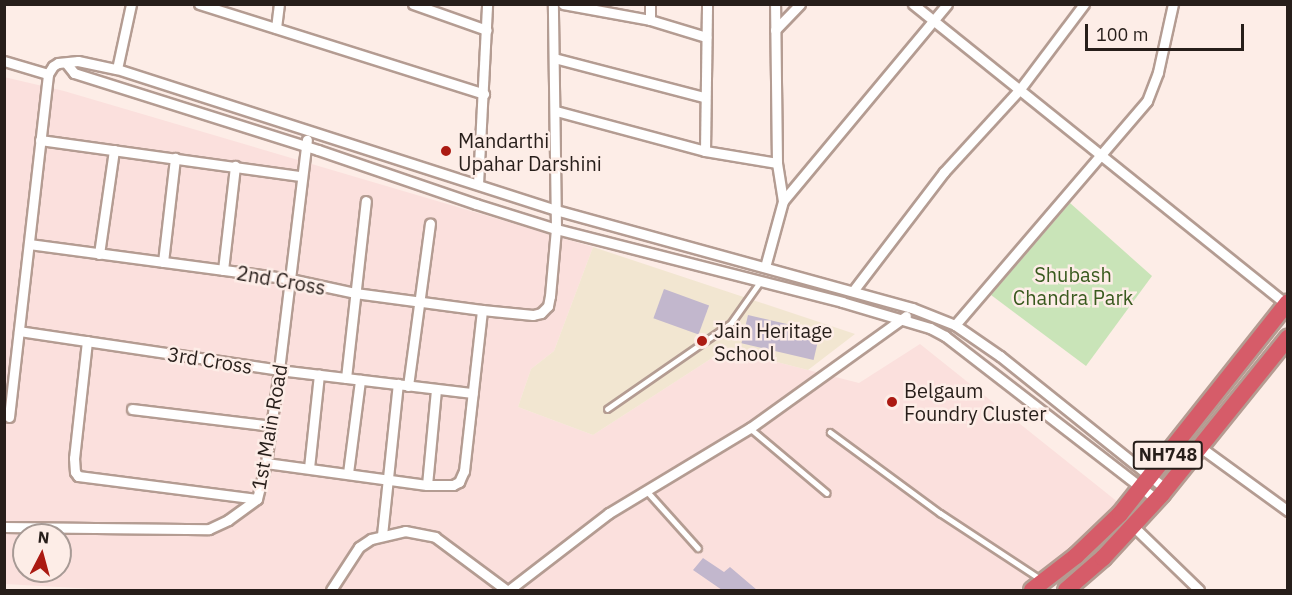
<!DOCTYPE html>
<style>
body{margin:0}
#map{position:relative;width:1292px;height:595px;overflow:hidden;background:#fdede7;font-family:"IBM Plex Sans",sans-serif}
div>[style]{position:absolute}
.industrial>*{inset:0;background:#fbe0dd}
.education>*{inset:0;background:#f2e6d1}
.green>*{inset:0;background:#c9e4b8}
.building>*{inset:0;background:#c2b7cd;transform-origin:0 0}
.roads{filter:drop-shadow(2px 0 #b49c92) drop-shadow(-2px 0 #b49c92) drop-shadow(0 2px #b49c92) drop-shadow(0 -2px #b49c92)}
.lane>*{height:4.5px;margin:-2.25px;padding:0 2.25px;transform-origin:2.25px;border-radius:2.25px;background:#fff}
.street>*{height:9px;margin:-4.5px;padding:0 4.5px;transform-origin:4.5px;border-radius:4.5px;background:#fff}
.highway>*{height:16px;margin:-8px;padding:0 8px;transform-origin:8px;border-radius:8px;background:#d65c69}
.dots>*{width:16px;height:16px;translate:-50% -50%;box-sizing:border-box;border:3px solid #fdede7;border-radius:50%}
span{translate:-50% -50%;white-space:nowrap;text-align:center;line-height:1.15;-webkit-text-stroke:5px #fdede7;paint-order:stroke}
.shield-label span{padding:2px 4px;background:#fdede7;border:2px solid;border-radius:4px;-webkit-text-stroke-width:0}
.shield-label{font-size:18px;color:#271e1a;font-weight:700}
.poi-label{font-size:20px;color:#271e1a}
.left{translate:0 -50%;text-align:left}
.park-label{font-size:20px;color:#395a1e}
.street-label{font-size:20px;color:#271e1a}
.frame{position:absolute;inset:0;border:6px solid #271e1a;pointer-events:none}
.north{position:absolute;left:12px;top:523px;width:60px;height:60px;box-sizing:border-box;background:#fdede7;border:2px solid #a79a95;border-radius:50%;rotate:6deg;font-size:16px;font-weight:700;line-height:24px;text-align:center;color:#271e1a}
.north::after{content:'';display:block;margin:auto;width:21px;height:27px;background:#ab1a12;clip-path:polygon(50% 0,100% 100%,50% 72%,0 100%)}
.scale{position:absolute;left:1085px;top:24px;width:159px;height:27px;box-sizing:border-box;border:3px solid #271e1a;border-top:0;padding-left:8px;font-size:18px;line-height:21px;white-space:nowrap;color:#271e1a;-webkit-text-stroke:4px #fdede7;paint-order:stroke}
</style>
<div id="map">
<div class="industrial">
<i style="clip-path:polygon(evenodd,4px 77px,64px 91px,593px 247px,554px 351px,531px 369px,518px 407px,593px 435px,726px 349px,859px 383px,920px 344px,1119px 503px,1052px 568px,1019px 590px,112px 590px,5px 584px,4px 77px,24px 535px,60px 535px,60px 571px,24px 571px,24px 535px)"></i>
</div>
<div class="education">
<i style="clip-path:polygon(593px 247px,855px 334px,808px 370px,726px 349px,593px 435px,518px 407px,531px 369px,554px 351px)"></i>
</div>
<div class="green">
<i style="clip-path:polygon(1070px 203px,1152px 276px,1086px 366px,991px 295px)"></i>
</div>
<div class="building">
<i style="left:664px;top:289px;width:48px;height:31px;rotate:20deg"></i>
<i style="left:748px;top:315px;width:74px;height:29px;rotate:13deg"></i>
<i style="clip-path:polygon(703px 558px,724px 572px,730px 567px,757px 590px,722px 590px,693px 570px)"></i>
</div>
<div class="roads">
<div class="lane">
<i style="left:607px;top:409px;width:151px;rotate:-34.7deg"></i>
<i style="left:731px;top:323px;width:50px;rotate:-54.7deg"></i>
<i style="left:751px;top:429px;width:99px;rotate:40.1deg"></i>
<i style="left:830px;top:432px;width:137px;rotate:36.4deg"></i>
<i style="left:940px;top:513px;width:118px;rotate:33.3deg"></i>
<i style="left:646px;top:490px;width:78px;rotate:48.1deg"></i>
</div>
<div class="street">
<i style="left:199px;top:4px;width:299px;rotate:17.5deg"></i>
<i style="left:413px;top:4px;width:78px;rotate:19.4deg"></i>
<i style="left:563px;top:4px;width:88px;rotate:10.4deg"></i>
<i style="left:650px;top:20px;width:59px;rotate:16.9deg"></i>
<i style="left:913px;top:4px;width:479px;rotate:38.8deg"></i>
<i style="left:650px;top:20px;width:16px;rotate:-90deg"></i>
<i style="left:276px;top:28px;width:24px;rotate:-83deg"></i>
<i style="left:775px;top:30px;width:36px;rotate:-46deg"></i>
<i style="left:554px;top:58px;width:155px;rotate:14.6deg"></i>
<i style="left:4px;top:61px;width:46px;rotate:16.5deg"></i>
<i style="left:66px;top:63px;width:13px;rotate:51deg"></i>
<i style="left:74px;top:73px;width:256px;rotate:17.5deg"></i>
<i style="left:318px;top:150px;width:167px;rotate:18.9deg"></i>
<i style="left:476px;top:204px;width:84px;rotate:17.4deg"></i>
<i style="left:556px;top:229px;width:295px;rotate:14.3deg"></i>
<i style="left:842px;top:302px;width:92px;rotate:16.5deg"></i>
<i style="left:930px;top:328px;width:17px;rotate:28deg"></i>
<i style="left:945px;top:336px;width:268px;rotate:37.7deg"></i>
<i style="left:117px;top:69px;width:66px;rotate:-77.8deg"></i>
<i style="left:556px;top:111px;width:154px;rotate:15deg"></i>
<i style="left:705px;top:151px;width:73px;rotate:9.5deg"></i>
<i style="left:40px;top:140px;width:263px;rotate:7.9deg"></i>
<i style="left:705px;top:151px;width:147px;rotate:-89.2deg"></i>
<i style="left:478px;top:184px;width:180px;rotate:-87.1deg"></i>
<i style="left:783px;top:201px;width:256px;rotate:-50.2deg"></i>
<i style="left:29px;top:244px;width:263px;rotate:7.6deg"></i>
<i style="left:290px;top:279px;width:66px;rotate:12.2deg"></i>
<i style="left:355px;top:293px;width:128px;rotate:7.6deg"></i>
<i style="left:482px;top:310px;width:51px;rotate:5.6deg"></i>
<i style="left:533px;top:315px;width:8px;rotate:-14deg"></i>
<i style="left:541px;top:313px;width:10px;rotate:-45deg"></i>
<i style="left:548px;top:306px;width:10px;rotate:-79deg"></i>
<i style="left:550px;top:296px;width:67px;rotate:-84.9deg"></i>
<i style="left:556px;top:229px;width:225px;rotate:-90.8deg"></i>
<i style="left:99px;top:254px;width:105px;rotate:-81.8deg"></i>
<i style="left:163px;top:262px;width:105px;rotate:-83.4deg"></i>
<i style="left:765px;top:267px;width:68px;rotate:-74.7deg"></i>
<i style="left:783px;top:201px;width:38px;rotate:-99deg"></i>
<i style="left:777px;top:163px;width:159px;rotate:-90.7deg"></i>
<i style="left:223px;top:270px;width:105px;rotate:-83.4deg"></i>
<i style="left:853px;top:291px;width:150px;rotate:-52.6deg"></i>
<i style="left:944px;top:172px;width:113px;rotate:-47.5deg"></i>
<i style="left:1020px;top:89px;width:106px;rotate:-53deg"></i>
<i style="left:955px;top:325px;width:295px;rotate:-49.4deg"></i>
<i style="left:1147px;top:101px;width:31px;rotate:-69deg"></i>
<i style="left:1158px;top:72px;width:70px;rotate:-77.6deg"></i>
<i style="left:19px;top:331px;width:263px;rotate:8.5deg"></i>
<i style="left:279px;top:370px;width:195px;rotate:6.8deg"></i>
<i style="left:87px;top:341px;width:118px;rotate:96.3deg"></i>
<i style="left:74px;top:458px;width:14px;rotate:86deg"></i>
<i style="left:75px;top:472px;width:5px;rotate:53deg"></i>
<i style="left:78px;top:476px;width:180px;rotate:7.3deg"></i>
<i style="left:346px;top:378px;width:178px;rotate:-83.6deg"></i>
<i style="left:408px;top:386px;width:164px;rotate:-82.3deg"></i>
<i style="left:132px;top:409px;width:141px;rotate:6.9deg"></i>
<i style="left:9px;top:417px;width:345px;rotate:-83.5deg"></i>
<i style="left:48px;top:74px;width:9px;rotate:-58deg"></i>
<i style="left:53px;top:66px;width:6px;rotate:-31deg"></i>
<i style="left:58px;top:63px;width:20px;rotate:-6deg"></i>
<i style="left:78px;top:61px;width:40px;rotate:12deg"></i>
<i style="left:117px;top:69px;width:461px;rotate:17.8deg"></i>
<i style="left:556px;top:210px;width:369px;rotate:15.4deg"></i>
<i style="left:912px;top:308px;width:46px;rotate:21.6deg"></i>
<i style="left:955px;top:325px;width:55px;rotate:34.6deg"></i>
<i style="left:1000px;top:356px;width:213px;rotate:38.7deg"></i>
<i style="left:1200px;top:447px;width:109px;rotate:36deg"></i>
<i style="left:266px;top:463px;width:162px;rotate:7.8deg"></i>
<i style="left:427px;top:485px;width:26px"></i>
<i style="left:453px;top:485px;width:7px;rotate:-27deg"></i>
<i style="left:459px;top:482px;width:12px;rotate:-66deg"></i>
<i style="left:464px;top:471px;width:162px;rotate:-83.6deg"></i>
<i style="left:309px;top:468px;width:94px;rotate:-83.9deg"></i>
<i style="left:348px;top:473px;width:94px;rotate:-82.6deg"></i>
<i style="left:427px;top:485px;width:96px;rotate:-84.6deg"></i>
<i style="left:1133px;top:526px;width:92px;rotate:44.1deg"></i>
<i style="left:4px;top:527px;width:205px;rotate:0.6deg"></i>
<i style="left:209px;top:529px;width:21px;rotate:-25deg"></i>
<i style="left:228px;top:520px;width:36px;rotate:-36deg"></i>
<i style="left:257px;top:499px;width:37px;rotate:-76deg"></i>
<i style="left:266px;top:463px;width:94px;rotate:-82deg"></i>
<i style="left:279px;top:370px;width:232px;rotate:-83.1deg"></i>
<i style="left:382px;top:535px;width:152px;rotate:-84deg"></i>
<i style="left:331px;top:590px;width:51px;rotate:-56.9deg"></i>
<i style="left:359px;top:547px;width:14px;rotate:-34deg"></i>
<i style="left:371px;top:539px;width:35px;rotate:-13deg"></i>
<i style="left:405px;top:531px;width:31px;rotate:11deg"></i>
<i style="left:435px;top:537px;width:89px;rotate:36.7deg"></i>
<i style="left:509px;top:590px;width:126px;rotate:-37.6deg"></i>
<i style="left:609px;top:513px;width:165px;rotate:-31.1deg"></i>
<i style="left:750px;top:428px;width:192px;rotate:-35.7deg"></i>
</div>
<div class="highway">
<i style="left:1032px;top:590px;width:56px;rotate:-37.7deg"></i>
<i style="left:1076px;top:556px;width:61px;rotate:-43.7deg"></i>
<i style="left:1120px;top:514px;width:270px;rotate:-51.6deg"></i>
<i style="left:1066px;top:590px;width:49px;rotate:-40.9deg"></i>
<i style="left:1103px;top:558px;width:87px;rotate:-47.3deg"></i>
<i style="left:1162px;top:494px;width:201px;rotate:-51.1deg"></i>
</div>
</div>
<div class="dots">
<i style="left:446px;top:151px;background:#ab1a12"></i>
<i style="left:702px;top:341px;background:#ab1a12"></i>
<i style="left:892px;top:402px;background:#ab1a12"></i>
</div>
<div class="shield-label">
<span style="left:1168px;top:455px">NH748</span>
</div>
<div class="poi-label">
<span class="left" style="left:458px;top:152px">Mandarthi<br>Upahar Darshini</span>
<span class="left" style="left:714px;top:342px">Jain Heritage<br>School</span>
<span class="left" style="left:904px;top:402px">Belgaum<br>Foundry Cluster</span>
</div>
<div class="park-label">
<span style="left:1073px;top:286px">Shubash<br>Chandra Park</span>
</div>
<div class="street-label">
<span style="left:281px;top:280px;rotate:10deg">2nd Cross</span>
<span style="left:210px;top:360px;rotate:9deg">3rd Cross</span>
<span style="left:269px;top:427px;rotate:-80deg">1st Main Road</span>
</div>
<div class="frame"></div>
<div class="north">N</div>
<div class="scale">100 m</div>
</div>
